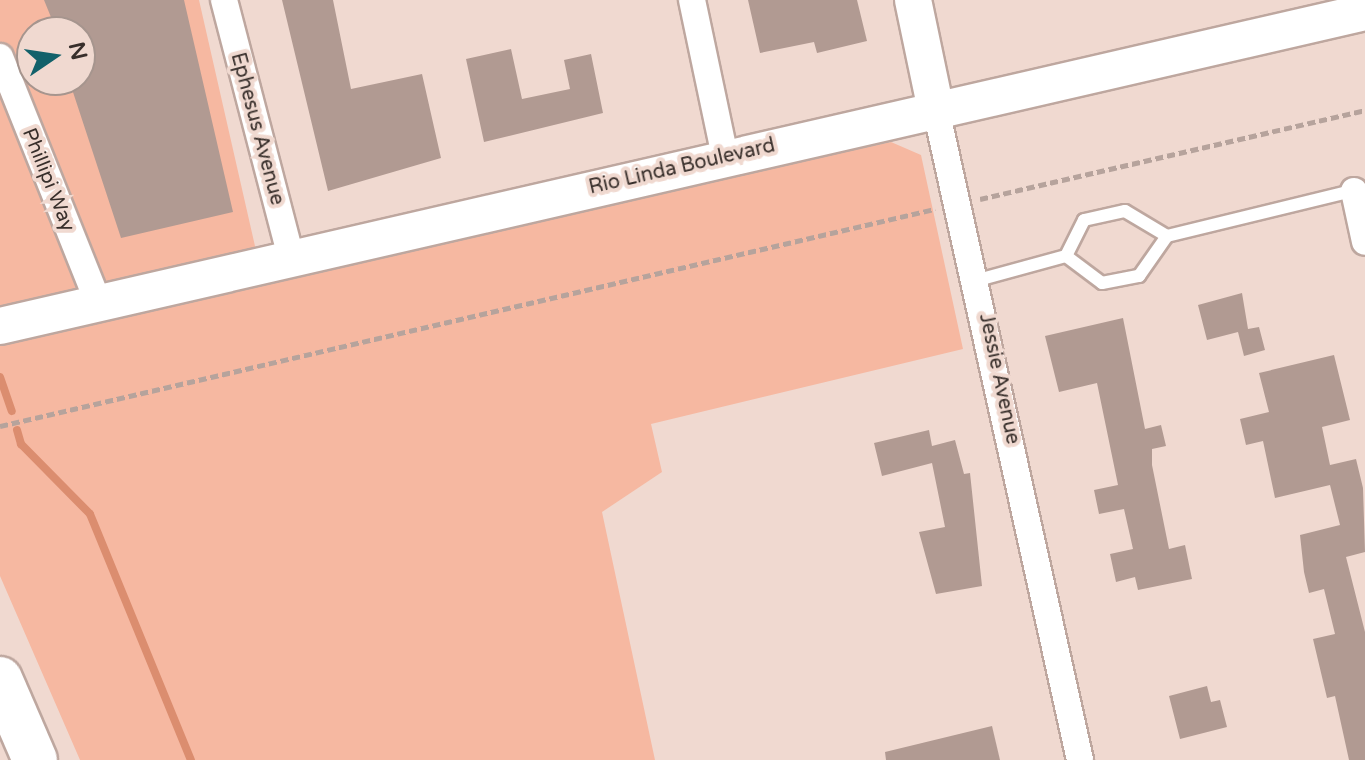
<!DOCTYPE html>
<style>
body{margin:0}
#map{position:relative;width:1365px;height:760px;overflow:hidden;background:#f0d9d0;font-family:"Varela Round",sans-serif}
div>[style]{position:absolute}
.green>*{inset:0;background:#f6b8a1}
.stream>*{height:8px;margin:-4px;padding:0 4px;transform-origin:4px;border-radius:4px;background:#db8d6f}
.building>*{inset:0;background:#b19a92}
.path>*{height:5px;margin-top:-2.5px;transform-origin:0;background:repeating-linear-gradient(90deg,#b6a39c 0 8px,transparent 0 12px)}
.roads{filter:drop-shadow(2px 0 #bea79f) drop-shadow(-2px 0 #bea79f) drop-shadow(0 2px #bea79f) drop-shadow(0 -2px #bea79f)}
.lane>*{height:12px;margin:-6px;padding:0 6px;transform-origin:6px;border-radius:6px;background:#fff}
.street>*{height:26px;margin:-13px;padding:0 13px;transform-origin:13px;border-radius:13px;background:#fff}
.secondary>*{height:36px;margin:-18px;padding:0 18px;transform-origin:18px;border-radius:18px;background:#fff}
.highway>*{height:44px;margin:-22px;padding:0 22px;transform-origin:22px;border-radius:22px;background:#fff}
span{translate:-50% -50%;white-space:nowrap;text-align:center;line-height:1.15;-webkit-text-stroke:8px #f0d9d0;paint-order:stroke}
.street-label{font-size:20px;color:#382f2b}
.north{position:absolute;left:16px;top:16px;width:80px;height:80px;box-sizing:border-box;background:#f0d9d0;border:2px solid #a6958e;border-radius:50%;rotate:77deg;font-size:22px;font-weight:700;line-height:32px;text-align:center;color:#382f2b}
.north::after{content:'';display:block;margin:auto;width:28px;height:36px;background:#12616a;clip-path:polygon(50% 0,100% 100%,50% 72%,0 100%)}
</style>
<div id="map">
<div class="green">
<i style="clip-path:polygon(evenodd,0 0,199px 0,262px 277px,891px 142px,921px 155px,963px 349px,651px 424px,662px 472px,602px 512px,655px 760px,80px 760px,0 576px,0 0,32px 32px,80px 32px,80px 80px,32px 80px,32px 32px)"></i>
</div>
<div class="stream">
<i style="left:0;top:377px;width:36px;rotate:71deg"></i>
<i style="left:17px;top:430px;width:15px;rotate:74deg"></i>
<i style="left:21px;top:444px;width:98px;rotate:45.4deg"></i>
<i style="left:90px;top:514px;width:266px;rotate:67.7deg"></i>
</div>
<div class="building">
<i style="clip-path:polygon(44px 0,184px 0,233px 212px,121px 238px,69px 80px,80px 80px,80px 32px,57px 32px)"></i>
<i style="clip-path:polygon(282px 0,333px 0,351px 89px,422px 74px,441px 158px,328px 191px)"></i>
<i style="clip-path:polygon(748px 0,857px 0,867px 41px,817px 53px,814px 42px,760px 53px)"></i>
<i style="clip-path:polygon(511px 49px,522px 99px,570px 89px,564px 60px,591px 54px,603px 113px,484px 142px,466px 59px)"></i>
<i style="clip-path:polygon(1242px 293px,1248px 329px,1259px 327px,1265px 350px,1244px 356px,1238px 332px,1207px 340px,1198px 305px)"></i>
<i style="clip-path:polygon(1123px 318px,1145px 429px,1161px 425px,1166px 446px,1152px 449px,1152px 465px,1169px 549px,1185px 545px,1192px 579px,1138px 590px,1135px 577px,1116px 582px,1110px 554px,1133px 549px,1124px 509px,1099px 514px,1094px 490px,1118px 485px,1097px 383px,1059px 392px,1045px 336px)"></i>
<i style="clip-path:polygon(1334px 355px,1350px 420px,1322px 427px,1330px 465px,1356px 459px,1363px 488px,1365px 552px,1346px 557px,1365px 632px,1365px 760px,1349px 760px,1335px 696px,1327px 698px,1313px 639px,1335px 634px,1324px 589px,1309px 593px,1304px 572px,1300px 535px,1340px 525px,1330px 485px,1275px 498px,1263px 441px,1246px 445px,1240px 419px,1269px 412px,1259px 373px)"></i>
<i style="clip-path:polygon(929px 430px,932px 446px,955px 440px,964px 474px,970px 473px,982px 586px,936px 594px,919px 532px,945px 527px,932px 463px,882px 476px,874px 443px)"></i>
<i style="clip-path:polygon(1207px 686px,1211px 702px,1220px 700px,1227px 727px,1180px 739px,1169px 696px)"></i>
<i style="clip-path:polygon(992px 726px,1000px 760px,886px 760px,885px 752px)"></i>
</div>
<div class="path">
<i style="left:980px;top:199px;width:395px;rotate:-13deg"></i>
<i style="left:0;top:426px;width:960px;rotate:-13.07deg"></i>
</div>
<div class="roads">
<div class="lane">
<i style="left:1066px;top:256px;width:45px;rotate:36.9deg"></i>
<i style="left:1102px;top:283px;width:38px;rotate:-11deg"></i>
<i style="left:1139px;top:276px;width:49px;rotate:-55deg"></i>
<i style="left:978px;top:280px;width:91px;rotate:-15.3deg"></i>
<i style="left:1066px;top:256px;width:40px;rotate:-63.4deg"></i>
<i style="left:1084px;top:220px;width:42px;rotate:-12.4deg"></i>
<i style="left:1125px;top:211px;width:49px;rotate:30.8deg"></i>
<i style="left:1167px;top:236px;width:195px;rotate:-13.7deg"></i>
</div>
<div class="street">
<i style="left:224px;top:0;width:267px;rotate:75.4deg"></i>
<i style="left:692px;top:0;width:160px;rotate:78.1deg"></i>
<i style="left:0;top:57px;width:264px;rotate:68.2deg"></i>
<i style="left:936px;top:110px;width:666px;rotate:77.51deg"></i>
<i style="left:1354px;top:191px;width:52px;rotate:77.8deg"></i>
</div>
<div class="secondary">
<i style="left:913px;top:0;width:112px;rotate:78.2deg"></i>
<i style="left:0;top:326px;width:1401px;rotate:-12.95deg"></i>
</div>
<div class="highway">
<i style="left:0;top:679px;width:88px;rotate:66.6deg"></i>
</div>
</div>
<div class="street-label">
<span style="left:257px;top:129px;rotate:75deg">Ephesus Avenue</span>
<span style="left:682px;top:167px;rotate:-13deg">Rio Linda Boulevard</span>
<span style="left:48px;top:180px;rotate:68deg">Phillipi Way</span>
<span style="left:999px;top:379px;rotate:78deg">Jessie Avenue</span>
</div>
<div class="north">N</div>
</div>
